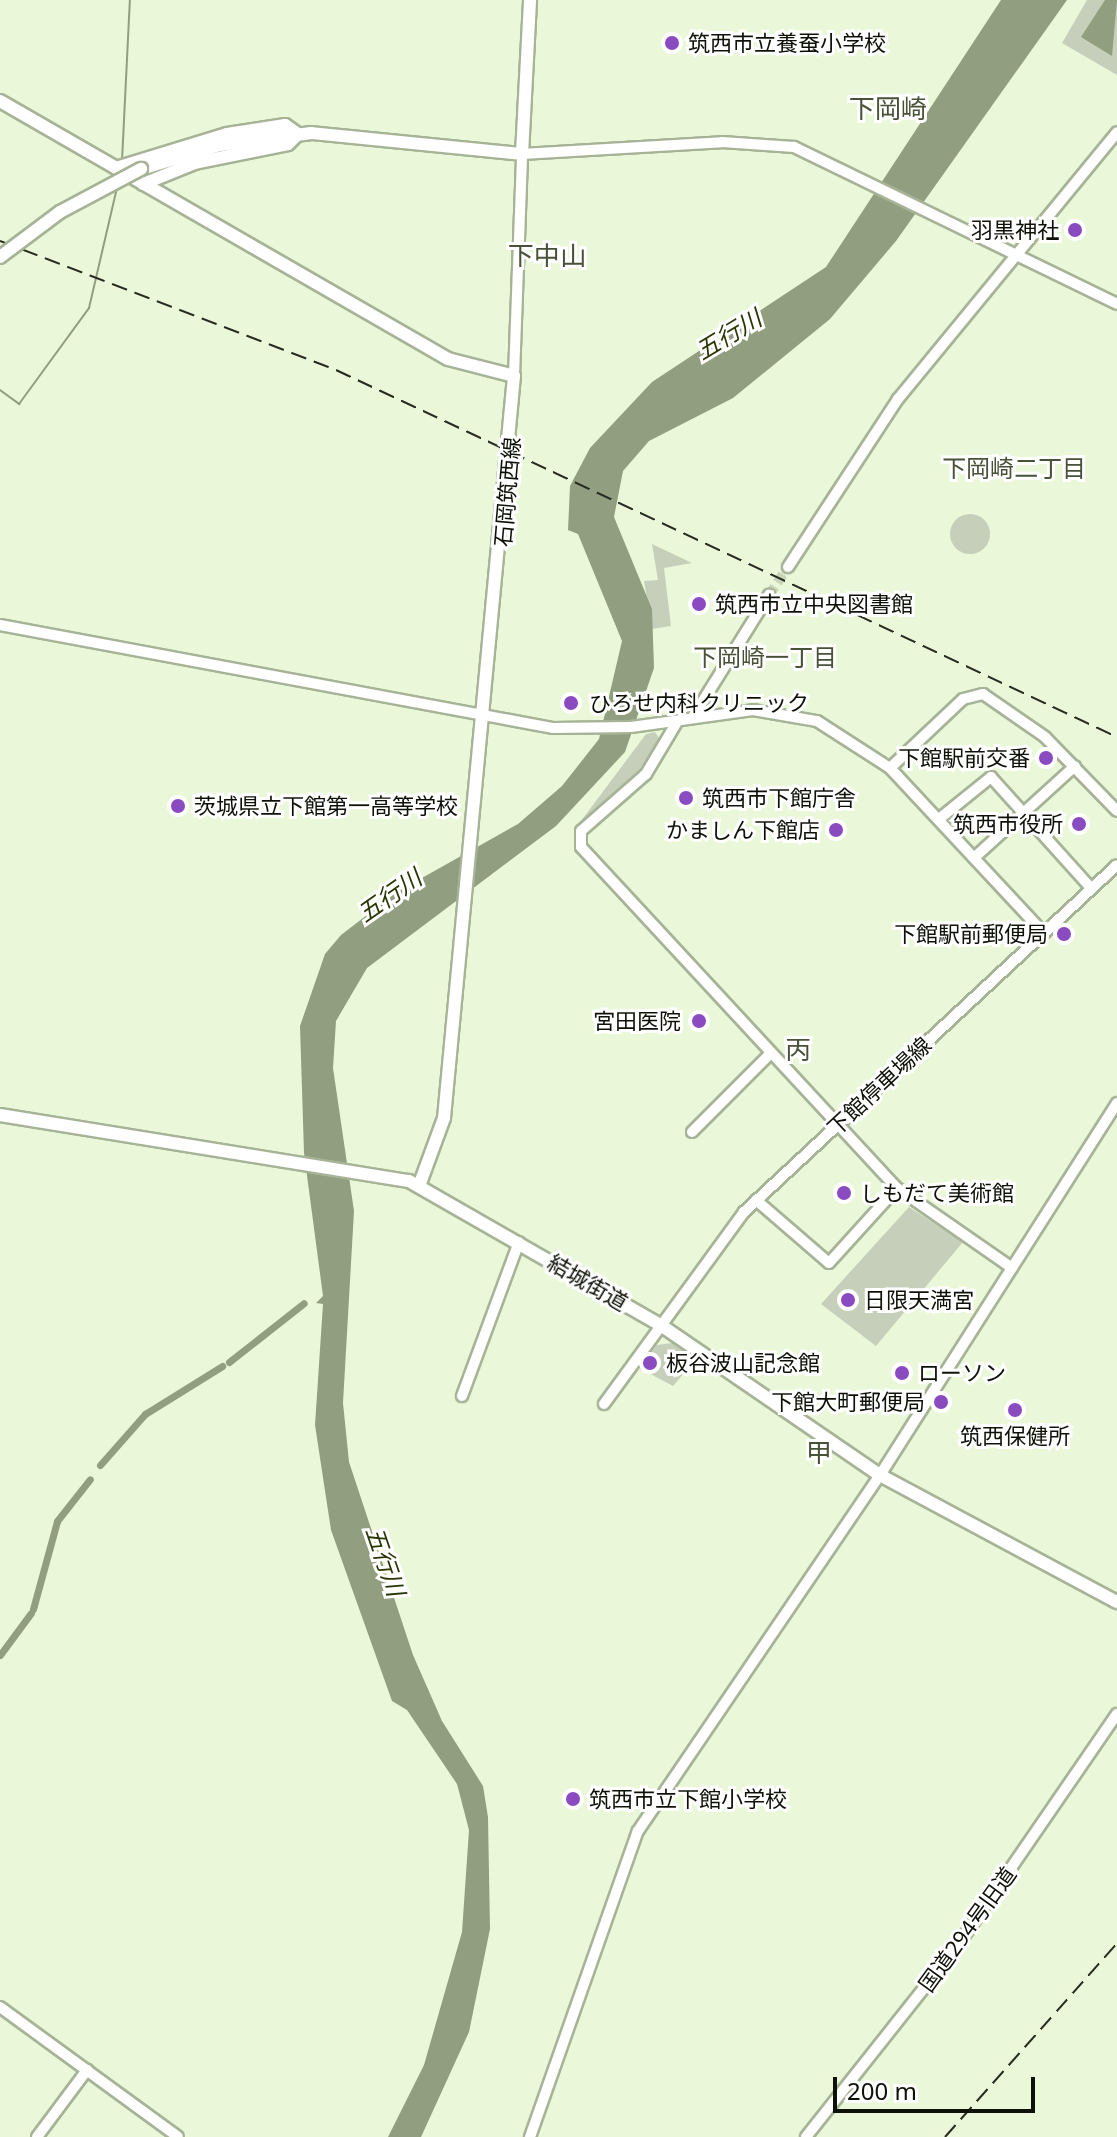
<!DOCTYPE html>
<meta charset="utf-8">
<style>
body{margin:0}
#map{position:relative;width:1117px;height:2137px;overflow:hidden;background:#eaf7d9;font-family:"Noto Sans","Noto Sans JP",sans-serif}
div>[style]{position:absolute}
.green>*{inset:0;background:#c6cfba}
.round{border-radius:50%}
.water>*{inset:0;background:#919e7f}
.stream>*{height:2px;margin:-1px;padding:0 1px;transform-origin:1px;border-radius:1px;background:#919e7f}
.canal>*{height:7px;margin:-3.5px;padding:0 3.5px;transform-origin:3.5px;border-radius:3.5px;background:#919e7f}
.secondary-tunnel>*{height:10px;margin-top:-5px;transform-origin:0;background:repeating-linear-gradient(90deg,#c9d4ba 0 10px,transparent 0 15px)}
.roads{filter:drop-shadow(2px 0 #a7b397) drop-shadow(-2px 0 #a7b397) drop-shadow(0 2px #a7b397) drop-shadow(0 -2px #a7b397)}
.secondary>*{height:10px;margin:-5px;padding:0 5px;transform-origin:5px;border-radius:5px;background:#fff}
.primary>*{height:12px;margin:-6px;padding:0 6px;transform-origin:6px;border-radius:6px;background:#fff}
.rail>*{height:2px;margin-top:-1px;transform-origin:0;background:repeating-linear-gradient(90deg,#262b1e 0 16px,transparent 0 24px)}
.bridges{filter:drop-shadow(2px 0 #a7b397) drop-shadow(-2px 0 #a7b397) drop-shadow(0 2px #a7b397) drop-shadow(0 -2px #a7b397)}
.primary-bridge>*{height:12px;margin:-6px;padding:0 6px;transform-origin:6px;border-radius:6px;background:#fff}
.dots>*{width:22px;height:22px;translate:-50% -50%;box-sizing:border-box;border:4px solid #fff;border-radius:50%}
span{translate:-50% -50%;white-space:nowrap;text-align:center;line-height:1.15;-webkit-text-stroke:6px #fff;paint-order:stroke}
.poi-label{font-size:22px;color:#0d1107}
.left{translate:0 -50%;text-align:left}
.right{translate:-100% -50%;text-align:right}
.street-label{font-size:22px;color:#0d1107}
.water-label{font-size:24px;color:#283804;font-style:italic}
.neighbourhood-label{font-size:24px;color:#485239}
.quarter-label{font-size:26px;color:#485239}
.scale{position:absolute;left:833px;top:2077px;width:202px;height:36px;box-sizing:border-box;border:4px solid #0d1107;border-top:0;padding-left:10px;font-size:24px;line-height:28px;white-space:nowrap;color:#0d1107;-webkit-text-stroke:6px #fff;paint-order:stroke}
</style>
<div id="map">
<div class="green">
<i style="clip-path:polygon(1087px 0,1117px 0,1117px 75px,1062px 43px)"></i>
<i class="round" style="left:950px;top:514px;width:40px;height:40px"></i>
<i style="clip-path:polygon(652px 544px,692px 563px,664px 568px,671px 626px,652px 629px,644px 581px,658px 580px)"></i>
<i style="clip-path:polygon(655px 732px,661px 741px,629px 783px,578px 825px,646px 734px)"></i>
<i style="clip-path:polygon(909px 1207px,963px 1242px,876px 1346px,821px 1304px)"></i>
<i style="clip-path:polygon(672px 1343px,696px 1359px,673px 1386px,639px 1368px,657px 1345px)"></i>
</div>
<div class="water">
<i style="clip-path:polygon(1001px 0,1067px 0,896px 241px,830px 319px,733px 398px,649px 441px,623px 471px,614px 517px,652px 609px,654px 668px,625px 752px,556px 826px,367px 968px,336px 1021px,333px 1068px,354px 1211px,343px 1403px,349px 1462px,413px 1655px,442px 1721px,483px 1786px,488px 1817px,490px 1929px,469px 2032px,421px 2137px,388px 2137px,424px 2065px,462px 1932px,469px 1830px,457px 1784px,407px 1710px,392px 1701px,331px 1530px,315px 1425px,323px 1304px,316px 1303px,323px 1296px,304px 1153px,300px 1026px,325px 954px,341px 935px,397px 892px,518px 824px,562px 786px,599px 739px,622px 641px,578px 534px,568px 530px,570px 486px,590px 448px,652px 382px,826px 267px)"></i>
<i style="clip-path:polygon(1105px 0,1117px 0,1112px 56px,1081px 37px)"></i>
</div>
<div class="stream">
<i style="left:122px;top:161px;width:161px;rotate:-87.2deg"></i>
<i style="left:0;top:390px;width:24px;rotate:36deg"></i>
<i style="left:19px;top:404px;width:119px;rotate:-53.9deg"></i>
<i style="left:89px;top:308px;width:123px;rotate:-76.9deg"></i>
</div>
<div class="canal">
<i style="left:229px;top:1362px;width:95px;rotate:-38.2deg"></i>
<i style="left:100px;top:1465px;width:68px;rotate:-48.6deg"></i>
<i style="left:145px;top:1414px;width:91px;rotate:-31.9deg"></i>
<i style="left:33px;top:1609px;width:91px;rotate:-74.7deg"></i>
<i style="left:57px;top:1521px;width:53px;rotate:-51.8deg"></i>
<i style="left:0;top:1655px;width:52px;rotate:-53.6deg"></i>
</div>
<div class="secondary-tunnel">
<i style="left:769px;top:595px;width:34px;rotate:-56deg"></i>
</div>
<div class="roads">
<div class="secondary">
<i style="left:514px;top:376px;width:222px;rotate:-87.9deg"></i>
<i style="left:522px;top:154px;width:200px;rotate:-3.4deg"></i>
<i style="left:722px;top:142px;width:72px;rotate:4deg"></i>
<i style="left:794px;top:147px;width:359px;rotate:25.9deg"></i>
<i style="left:788px;top:567px;width:201px;rotate:-56.8deg"></i>
<i style="left:898px;top:399px;width:345px;rotate:-50.6deg"></i>
<i style="left:0;top:625px;width:563px;rotate:10.55deg"></i>
<i style="left:553px;top:728px;width:78px;rotate:-0.7deg"></i>
<i style="left:631px;top:727px;width:123px;rotate:-7.9deg"></i>
<i style="left:753px;top:710px;width:65px;rotate:9.8deg"></i>
<i style="left:817px;top:721px;width:87px;rotate:32.8deg"></i>
<i style="left:890px;top:768px;width:226px;rotate:47deg"></i>
<i style="left:693px;top:717px;width:144px;rotate:-58.1deg"></i>
<i style="left:677px;top:722px;width:61px;rotate:120.8deg"></i>
<i style="left:646px;top:774px;width:86px;rotate:138.8deg"></i>
<i style="left:581px;top:831px;width:16px;rotate:90deg"></i>
<i style="left:581px;top:847px;width:465px;rotate:47.2deg"></i>
<i style="left:897px;top:1188px;width:140px;rotate:34.8deg"></i>
<i style="left:890px;top:768px;width:100px;rotate:-43.4deg"></i>
<i style="left:963px;top:699px;width:21px;rotate:-14deg"></i>
<i style="left:983px;top:694px;width:75px;rotate:34.7deg"></i>
<i style="left:1045px;top:737px;width:103px;rotate:45.8deg"></i>
<i style="left:939px;top:819px;width:67px;rotate:-38.9deg"></i>
<i style="left:991px;top:777px;width:149px;rotate:48deg"></i>
<i style="left:975px;top:857px;width:135px;rotate:-42.3deg"></i>
<i style="left:692px;top:1132px;width:112px;rotate:-45deg"></i>
<i style="left:756px;top:1200px;width:96px;rotate:40.8deg"></i>
<i style="left:829px;top:1263px;width:101px;rotate:-47.8deg"></i>
<i style="left:462px;top:1396px;width:164px;rotate:-69.7deg"></i>
<i style="left:604px;top:1404px;width:238px;rotate:-53.9deg"></i>
<i style="left:744px;top:1212px;width:509px;rotate:-42.93deg"></i>
<i style="left:0;top:2007px;width:220px;rotate:36.1deg"></i>
<i style="left:37px;top:2137px;width:84px;rotate:-53.3deg"></i>
<i style="left:530px;top:2137px;width:324px;rotate:-70.6deg"></i>
<i style="left:638px;top:1831px;width:430px;rotate:-55.8deg"></i>
<i style="left:880px;top:1475px;width:441px;rotate:-57.5deg"></i>
<i style="left:806px;top:2137px;width:241px;rotate:-51.6deg"></i>
<i style="left:956px;top:1948px;width:284px;rotate:-55.5deg"></i>
</div>
<div class="primary">
<i style="left:0;top:101px;width:517px;rotate:29.94deg"></i>
<i style="left:448px;top:359px;width:68px;rotate:14.4deg"></i>
<i style="left:514px;top:376px;width:745px;rotate:95.39deg"></i>
<i style="left:444px;top:1118px;width:72px;rotate:110.2deg"></i>
<i style="left:116px;top:168px;width:116px;rotate:-17deg"></i>
<i style="left:227px;top:134px;width:59px;rotate:-8.8deg"></i>
<i style="left:285px;top:125px;width:16px;rotate:35deg"></i>
<i style="left:298px;top:134px;width:14px;rotate:135deg"></i>
<i style="left:288px;top:144px;width:95px;rotate:168.5deg"></i>
<i style="left:195px;top:163px;width:56px;rotate:158deg"></i>
<i style="left:141px;top:169px;width:83px;rotate:-16.9deg"></i>
<i style="left:220px;top:145px;width:92px;rotate:-7.5deg"></i>
<i style="left:311px;top:133px;width:212px;rotate:5.7deg"></i>
<i style="left:522px;top:154px;width:154px;rotate:-87deg"></i>
<i style="left:0;top:1115px;width:414px;rotate:9.2deg"></i>
<i style="left:409px;top:1181px;width:292px;rotate:29.8deg"></i>
<i style="left:662px;top:1326px;width:264px;rotate:34.4deg"></i>
<i style="left:880px;top:1475px;width:269px;rotate:28.2deg"></i>
</div>
</div>
<div class="rail">
<i style="left:0;top:241px;width:360px;rotate:21deg"></i>
<i style="left:336px;top:370px;width:863px;rotate:25.17deg"></i>
<i style="left:945px;top:2137px;width:259px;rotate:-48.4deg"></i>
</div>
<div class="bridges">
<div class="primary-bridge">
<i style="left:0;top:257px;width:75px;rotate:-36.9deg"></i>
<i style="left:60px;top:212px;width:92px;rotate:-28deg"></i>
</div>
</div>
<div class="dots">
<i style="left:672px;top:43px;background:#8a4ac0"></i>
<i style="left:1075px;top:230px;background:#8a4ac0"></i>
<i style="left:699px;top:604px;background:#8a4ac0"></i>
<i style="left:571px;top:703px;background:#8a4ac0"></i>
<i style="left:1046px;top:758px;background:#8a4ac0"></i>
<i style="left:686px;top:798px;background:#8a4ac0"></i>
<i style="left:178px;top:806px;background:#8a4ac0"></i>
<i style="left:1079px;top:824px;background:#8a4ac0"></i>
<i style="left:836px;top:830px;background:#8a4ac0"></i>
<i style="left:1064px;top:934px;background:#8a4ac0"></i>
<i style="left:699px;top:1021px;background:#8a4ac0"></i>
<i style="left:844px;top:1193px;background:#8a4ac0"></i>
<i style="left:848px;top:1300px;background:#8a4ac0"></i>
<i style="left:650px;top:1363px;background:#8a4ac0"></i>
<i style="left:902px;top:1373px;background:#8a4ac0"></i>
<i style="left:941px;top:1402px;background:#8a4ac0"></i>
<i style="left:1015px;top:1410px;background:#8a4ac0"></i>
<i style="left:573px;top:1799px;background:#8a4ac0"></i>
</div>
<div class="poi-label">
<span class="left" style="left:688px;top:43px">筑西市立養蚕小学校</span>
<span class="right" style="left:1059px;top:230px">羽黒神社</span>
<span class="left" style="left:715px;top:604px">筑西市立中央図書館</span>
<span class="left" style="left:589px;top:703px">ひろせ内科クリニック</span>
<span class="right" style="left:1030px;top:758px">下館駅前交番</span>
<span class="left" style="left:702px;top:798px">筑西市下館庁舎</span>
<span class="left" style="left:194px;top:806px">茨城県立下館第一高等学校</span>
<span class="right" style="left:1063px;top:824px">筑西市役所</span>
<span class="right" style="left:820px;top:830px">かましん下館店</span>
<span class="right" style="left:1048px;top:934px">下館駅前郵便局</span>
<span class="right" style="left:681px;top:1021px">宮田医院</span>
<span class="left" style="left:860px;top:1193px">しもだて美術館</span>
<span class="left" style="left:864px;top:1300px">日限天満宮</span>
<span class="left" style="left:666px;top:1363px">板谷波山記念館</span>
<span class="left" style="left:918px;top:1373px">ローソン</span>
<span class="right" style="left:925px;top:1402px">下館大町郵便局</span>
<span style="left:1015px;top:1436px">筑西保健所</span>
<span class="left" style="left:589px;top:1799px">筑西市立下館小学校</span>
</div>
<div class="street-label">
<span style="left:507px;top:492px;rotate:-85deg">石岡筑西線</span>
<span style="left:879px;top:1086px;rotate:-43deg">下館停車場線</span>
<span style="left:588px;top:1282px;rotate:30deg">結城街道</span>
<span style="left:967px;top:1929px;rotate:-54deg">国道294号旧道</span>
</div>
<div class="water-label">
<span style="left:728px;top:334px;rotate:-31deg">五行川</span>
<span style="left:389px;top:895px;rotate:-35deg">五行川</span>
<span style="left:386px;top:1561px;rotate:71deg">五行川</span>
</div>
<div class="neighbourhood-label">
<span style="left:1014px;top:468px">下岡崎二丁目</span>
<span style="left:765px;top:657px">下岡崎一丁目</span>
</div>
<div class="quarter-label">
<span style="left:888px;top:109px">下岡崎</span>
<span style="left:547px;top:256px">下中山</span>
<span style="left:798px;top:1050px">丙</span>
<span style="left:819px;top:1453px">甲</span>
</div>
<div class="scale">200 m</div>
</div>
